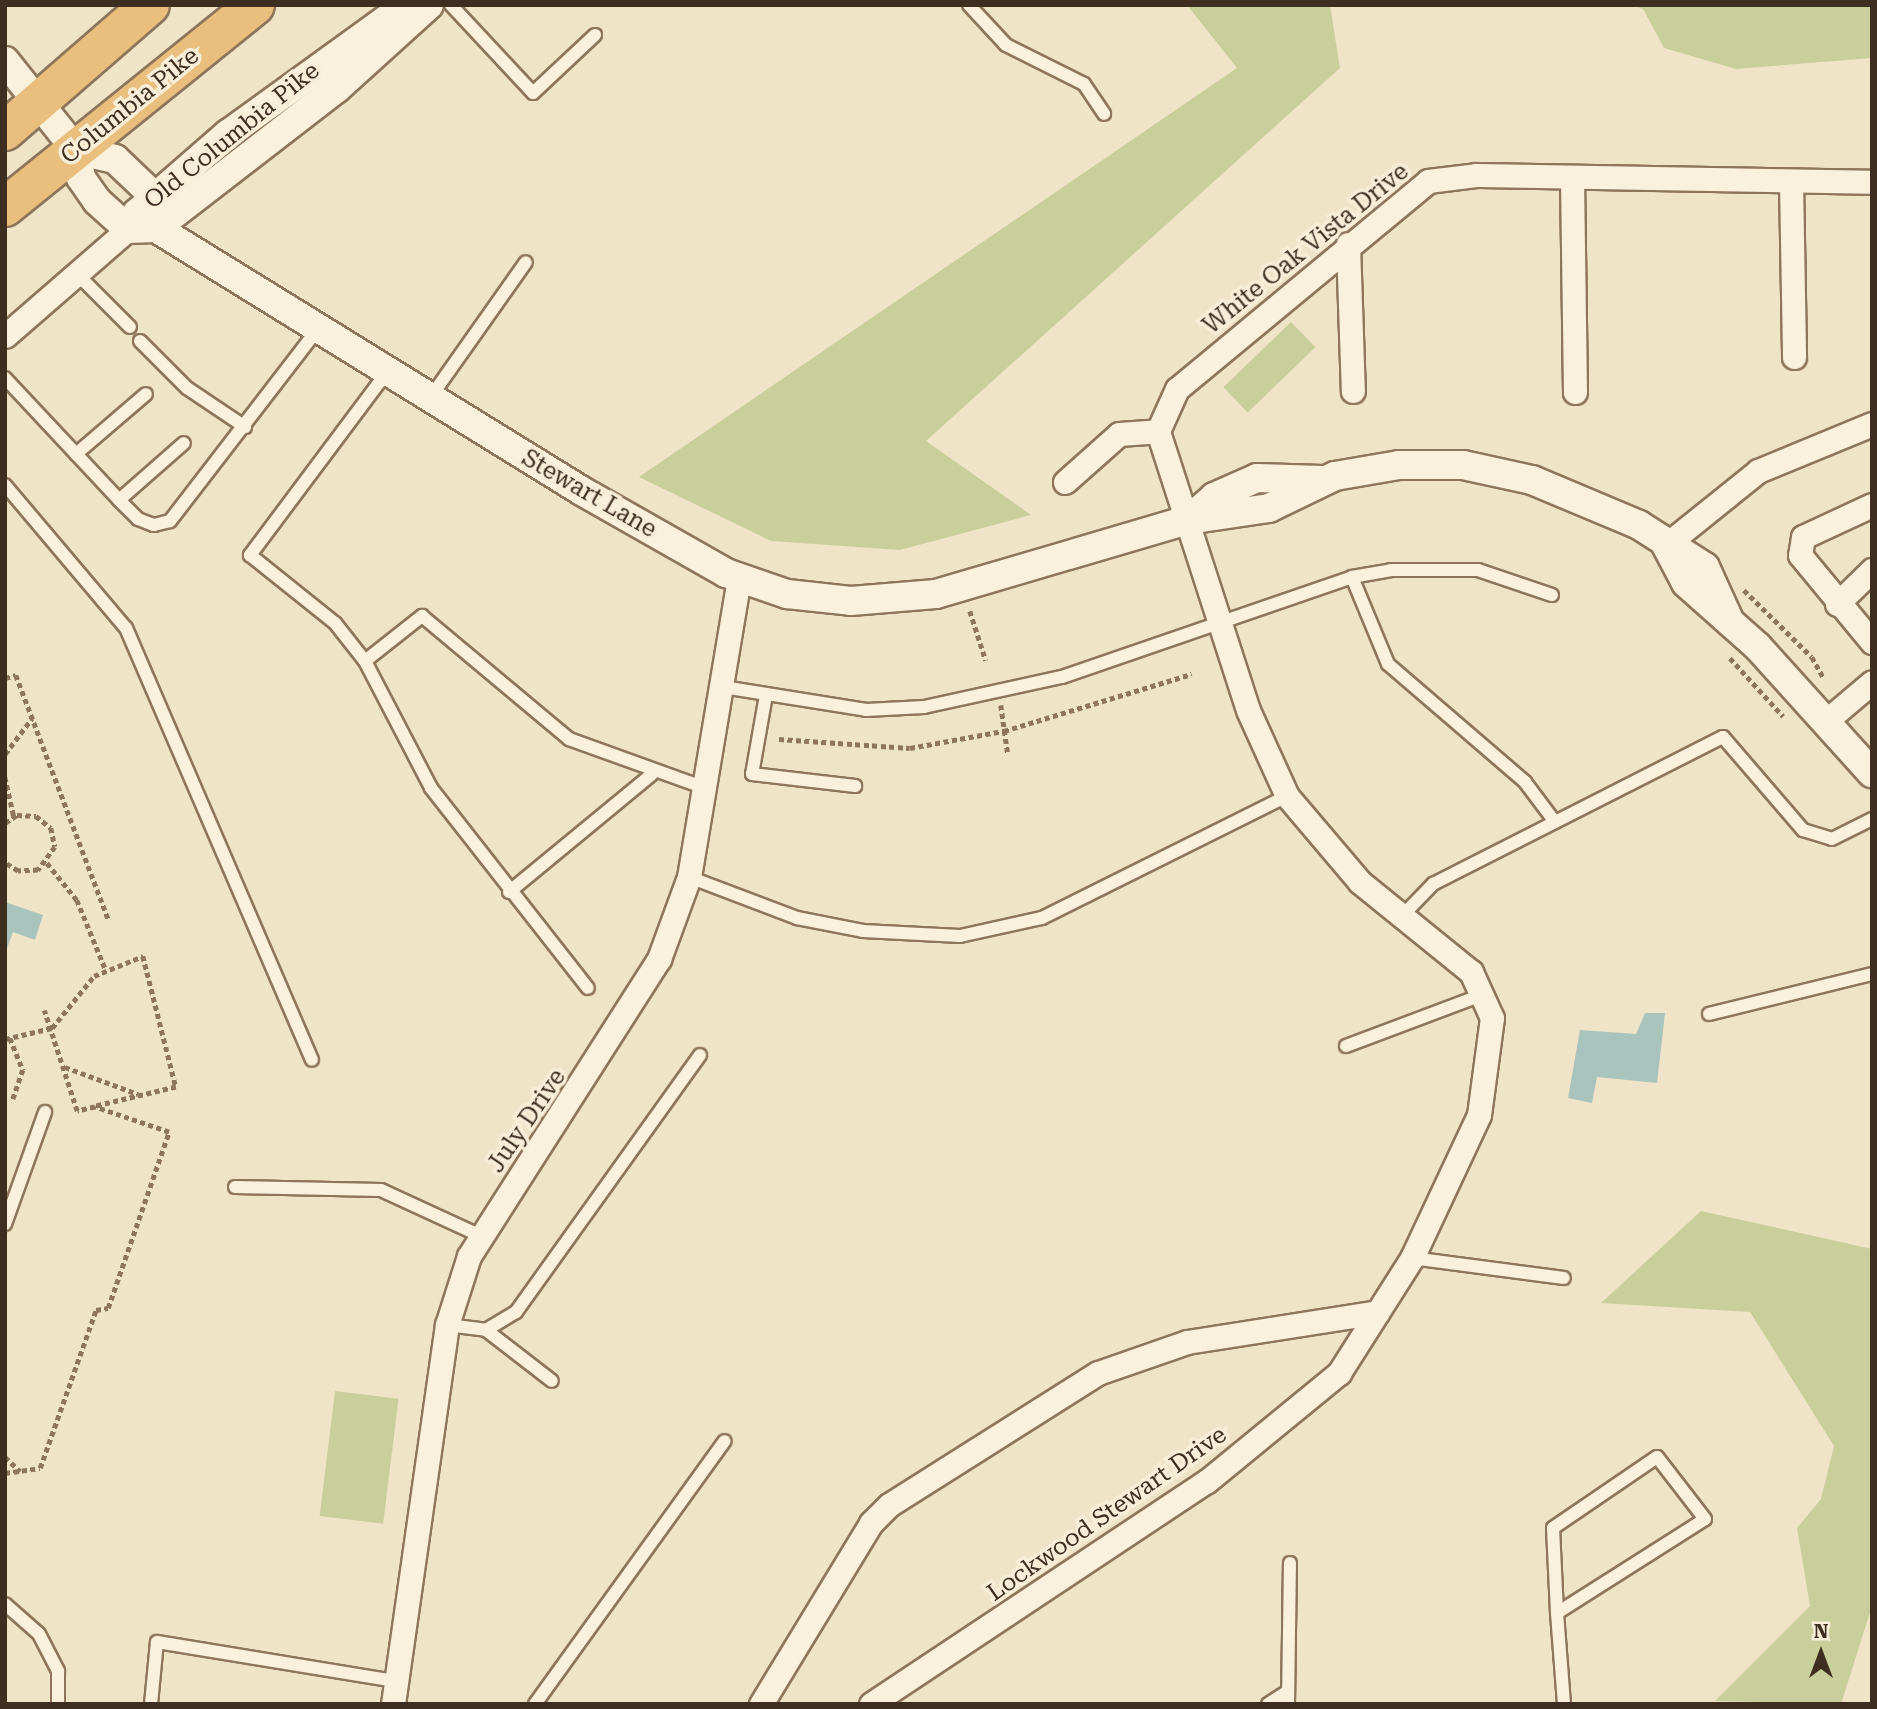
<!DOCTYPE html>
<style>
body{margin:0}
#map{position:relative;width:1877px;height:1709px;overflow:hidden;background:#f0e4c8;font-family:"Roboto Serif",serif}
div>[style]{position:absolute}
.green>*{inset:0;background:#c9cf9b;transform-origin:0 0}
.water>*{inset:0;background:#a9c4bc}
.path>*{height:4.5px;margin-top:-2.25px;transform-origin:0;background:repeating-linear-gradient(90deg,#8d765c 0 5px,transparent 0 8.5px)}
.roads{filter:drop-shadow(2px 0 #8d765c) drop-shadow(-2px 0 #8d765c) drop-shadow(0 2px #8d765c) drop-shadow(0 -2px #8d765c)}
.service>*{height:12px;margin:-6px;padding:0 6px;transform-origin:6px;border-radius:6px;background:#faf1dc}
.minor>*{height:23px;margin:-11.5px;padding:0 11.5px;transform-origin:11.5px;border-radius:11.5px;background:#faf1dc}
.tertiary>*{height:28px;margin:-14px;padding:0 14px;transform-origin:14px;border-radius:14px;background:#faf1dc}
.trunk>*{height:38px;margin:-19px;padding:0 19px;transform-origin:19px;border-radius:19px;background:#eabe7c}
span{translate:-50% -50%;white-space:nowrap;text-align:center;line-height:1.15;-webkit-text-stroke:7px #f7eed8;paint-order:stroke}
.street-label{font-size:24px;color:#3d2e20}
.frame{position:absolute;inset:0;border:7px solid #3d2e20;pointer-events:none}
.north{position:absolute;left:1786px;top:1618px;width:70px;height:70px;-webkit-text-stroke:5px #f7eed8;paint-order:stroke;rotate:0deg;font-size:19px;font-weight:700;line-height:28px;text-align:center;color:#3d2e20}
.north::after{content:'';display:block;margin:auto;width:24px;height:32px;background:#3d2e20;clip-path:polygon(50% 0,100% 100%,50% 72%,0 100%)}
</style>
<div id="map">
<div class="green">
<i style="clip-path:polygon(1187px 5px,1330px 5px,1340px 68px,926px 441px,1031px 515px,900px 550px,771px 541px,639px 477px,1237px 68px)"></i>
<i style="clip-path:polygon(1631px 5px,1872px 5px,1872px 58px,1736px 69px,1664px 48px,1643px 9px)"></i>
<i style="left:1291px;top:322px;width:35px;height:94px;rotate:46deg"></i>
<i style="clip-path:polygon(1701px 1211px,1872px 1249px,1872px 1606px,1841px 1704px,1715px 1701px,1810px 1606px,1797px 1528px,1821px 1499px,1834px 1446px,1750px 1312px,1601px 1303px)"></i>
<i style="left:335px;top:1391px;width:64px;height:126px;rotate:7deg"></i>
</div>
<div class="water">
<i style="clip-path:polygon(5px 902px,43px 915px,35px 940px,13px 932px,5px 954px)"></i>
<i style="clip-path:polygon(1645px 1013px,1665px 1013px,1657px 1083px,1597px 1077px,1592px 1103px,1568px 1098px,1580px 1030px,1636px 1034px)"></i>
</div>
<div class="path">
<i style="left:1744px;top:590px;width:95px;rotate:44.6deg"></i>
<i style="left:1812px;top:657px;width:25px;rotate:61deg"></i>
<i style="left:970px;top:611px;width:52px;rotate:72.3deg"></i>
<i style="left:1730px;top:658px;width:79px;rotate:47.6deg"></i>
<i style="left:5px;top:678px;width:11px;rotate:-15deg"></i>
<i style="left:16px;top:675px;width:261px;rotate:69.3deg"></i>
<i style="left:1001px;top:705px;width:50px;rotate:82deg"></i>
<i style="left:779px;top:739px;width:131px;rotate:3.9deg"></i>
<i style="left:910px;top:748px;width:96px;rotate:-10.3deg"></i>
<i style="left:1004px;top:731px;width:196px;rotate:-16.9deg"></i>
<i style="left:5px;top:754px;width:45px;rotate:-53.1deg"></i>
<i style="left:5px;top:777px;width:41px;rotate:77.3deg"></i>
<i style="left:5px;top:823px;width:14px;rotate:-34deg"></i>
<i style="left:17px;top:815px;width:19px;rotate:3deg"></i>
<i style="left:36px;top:816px;width:19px;rotate:39deg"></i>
<i style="left:51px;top:828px;width:19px;rotate:78deg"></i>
<i style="left:55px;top:847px;width:29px;rotate:126deg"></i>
<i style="left:38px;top:870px;width:20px;rotate:177deg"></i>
<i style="left:18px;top:871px;width:15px;rotate:-148deg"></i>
<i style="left:47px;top:863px;width:48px;rotate:51deg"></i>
<i style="left:77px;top:900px;width:74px;rotate:67.6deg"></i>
<i style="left:10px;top:1038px;width:35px;rotate:68deg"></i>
<i style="left:23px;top:1070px;width:34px;rotate:109deg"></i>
<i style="left:5px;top:1039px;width:48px;rotate:-13.2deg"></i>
<i style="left:52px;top:1028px;width:67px;rotate:-51.1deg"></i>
<i style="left:94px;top:976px;width:53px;rotate:-22.2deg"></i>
<i style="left:143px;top:956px;width:135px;rotate:75.9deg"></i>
<i style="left:176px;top:1087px;width:82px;rotate:166.6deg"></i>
<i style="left:65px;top:1067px;width:78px;rotate:20.3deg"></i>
<i style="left:5px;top:1457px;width:21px;rotate:43deg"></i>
<i style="left:5px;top:1473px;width:35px;rotate:-8deg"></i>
<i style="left:40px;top:1468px;width:168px;rotate:-70.5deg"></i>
<i style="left:96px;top:1310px;width:12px;rotate:-9deg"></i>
<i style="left:108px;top:1308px;width:186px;rotate:-70.9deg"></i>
<i style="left:169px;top:1132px;width:78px;rotate:-161.3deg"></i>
<i style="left:95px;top:1107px;width:18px;rotate:167deg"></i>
<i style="left:77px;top:1111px;width:106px;rotate:-108.1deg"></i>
</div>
<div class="roads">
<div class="service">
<i style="left:451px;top:5px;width:120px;rotate:47deg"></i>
<i style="left:533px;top:93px;width:85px;rotate:-43.1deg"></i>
<i style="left:969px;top:5px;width:54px;rotate:47.2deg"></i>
<i style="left:1006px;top:45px;width:87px;rotate:26.6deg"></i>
<i style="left:1084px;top:84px;width:36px;rotate:56deg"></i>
<i style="left:79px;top:276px;width:72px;rotate:45deg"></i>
<i style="left:140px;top:341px;width:66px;rotate:45deg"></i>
<i style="left:187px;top:388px;width:70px;rotate:33.9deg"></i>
<i style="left:387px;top:372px;width:229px;rotate:126.8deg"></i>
<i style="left:250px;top:555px;width:109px;rotate:38.7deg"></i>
<i style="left:335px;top:623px;width:48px;rotate:51.7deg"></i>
<i style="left:365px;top:661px;width:143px;rotate:62.5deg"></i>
<i style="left:431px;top:788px;width:254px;rotate:51.9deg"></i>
<i style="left:5px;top:378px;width:167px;rotate:46.9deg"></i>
<i style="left:119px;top:500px;width:86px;rotate:-41.2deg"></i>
<i style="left:430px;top:398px;width:166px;rotate:-54.8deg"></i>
<i style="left:76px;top:454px;width:92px;rotate:-40.6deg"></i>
<i style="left:5px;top:485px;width:187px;rotate:49.8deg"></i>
<i style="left:126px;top:628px;width:470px;rotate:66.7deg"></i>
<i style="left:119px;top:500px;width:27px;rotate:45deg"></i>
<i style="left:138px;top:519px;width:17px;rotate:21deg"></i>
<i style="left:154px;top:525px;width:16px;rotate:-14deg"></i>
<i style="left:170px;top:521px;width:242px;rotate:-52.4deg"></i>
<i style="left:1352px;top:577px;width:94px;rotate:67.5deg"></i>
<i style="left:1388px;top:664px;width:181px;rotate:40.7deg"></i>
<i style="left:1525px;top:782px;width:50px;rotate:53.1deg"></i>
<i style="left:365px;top:661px;width:73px;rotate:-38.3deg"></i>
<i style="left:422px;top:616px;width:192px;rotate:39.9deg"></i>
<i style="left:569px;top:739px;width:145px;rotate:19.8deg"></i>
<i style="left:723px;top:687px;width:145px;rotate:9.1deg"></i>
<i style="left:866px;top:710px;width:58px;rotate:-3deg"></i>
<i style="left:924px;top:707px;width:141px;rotate:-12.3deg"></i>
<i style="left:1062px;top:677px;width:307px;rotate:-19deg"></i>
<i style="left:1352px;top:577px;width:40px;rotate:-10deg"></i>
<i style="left:1391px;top:570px;width:87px"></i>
<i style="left:1478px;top:570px;width:78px;rotate:18.7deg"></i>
<i style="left:766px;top:695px;width:80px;rotate:100deg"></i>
<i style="left:752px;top:774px;width:104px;rotate:6.6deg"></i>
<i style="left:689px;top:877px;width:116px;rotate:20.8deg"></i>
<i style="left:797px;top:918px;width:67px;rotate:11.1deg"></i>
<i style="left:863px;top:931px;width:97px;rotate:3deg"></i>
<i style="left:960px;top:936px;width:84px;rotate:-12.4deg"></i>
<i style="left:1042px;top:918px;width:274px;rotate:-26.5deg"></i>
<i style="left:509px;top:892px;width:185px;rotate:-39.5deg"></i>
<i style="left:1402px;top:916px;width:45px;rotate:-45.9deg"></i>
<i style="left:1433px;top:884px;width:325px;rotate:-26.9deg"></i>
<i style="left:1723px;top:737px;width:123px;rotate:49.3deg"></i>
<i style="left:1803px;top:830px;width:30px;rotate:17deg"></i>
<i style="left:1832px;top:839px;width:45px;rotate:-26.6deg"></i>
<i style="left:1709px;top:1014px;width:168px;rotate:-13.8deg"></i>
<i style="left:1346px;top:1046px;width:145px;rotate:-20.6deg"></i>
<i style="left:235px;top:1187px;width:146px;rotate:1.2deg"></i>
<i style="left:381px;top:1190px;width:110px;rotate:24.7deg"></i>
<i style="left:5px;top:1224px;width:119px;rotate:-70.3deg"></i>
<i style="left:1412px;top:1258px;width:153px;rotate:7.5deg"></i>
<i style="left:447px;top:1325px;width:39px;rotate:7deg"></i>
<i style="left:486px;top:1330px;width:35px;rotate:-31deg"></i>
<i style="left:516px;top:1312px;width:316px;rotate:-54.4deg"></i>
<i style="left:486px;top:1330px;width:83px;rotate:37.7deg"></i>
<i style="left:5px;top:1604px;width:45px;rotate:41.4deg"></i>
<i style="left:39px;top:1634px;width:42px;rotate:62.8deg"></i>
<i style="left:58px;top:1671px;width:33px;rotate:90deg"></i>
<i style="left:1557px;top:1613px;width:175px;rotate:-32.4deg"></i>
<i style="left:1705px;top:1519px;width:78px;rotate:-127.7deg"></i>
<i style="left:1657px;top:1457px;width:126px;rotate:145.7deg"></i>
<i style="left:1553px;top:1528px;width:85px;rotate:87.3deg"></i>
<i style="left:1557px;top:1613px;width:91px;rotate:85.6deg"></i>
<i style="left:151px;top:1704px;width:62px;rotate:-84.5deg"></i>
<i style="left:157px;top:1642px;width:242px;rotate:9.3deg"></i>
<i style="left:535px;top:1704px;width:324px;rotate:-54.2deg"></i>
<i style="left:1268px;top:1704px;width:24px;rotate:-33deg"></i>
<i style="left:1288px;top:1704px;width:141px;rotate:-89.2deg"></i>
</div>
<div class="minor">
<i style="left:1572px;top:177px;width:215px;rotate:89.2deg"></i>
<i style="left:1791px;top:181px;width:176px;rotate:89deg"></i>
<i style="left:1348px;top:244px;width:147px;rotate:88.1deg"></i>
<i style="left:5px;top:336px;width:163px;rotate:-41deg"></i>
<i style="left:1065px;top:482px;width:72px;rotate:-41.6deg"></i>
<i style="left:1119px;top:434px;width:39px;rotate:-4deg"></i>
<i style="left:1872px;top:505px;width:76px;rotate:155.1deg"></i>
<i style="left:1803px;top:537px;width:18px;rotate:99deg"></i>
<i style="left:1800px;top:555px;width:113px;rotate:50.4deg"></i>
<i style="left:1666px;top:545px;width:118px;rotate:-38.8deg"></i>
<i style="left:1758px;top:471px;width:123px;rotate:-22.4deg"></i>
<i style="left:1837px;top:604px;width:49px;rotate:-44.2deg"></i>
<i style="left:1826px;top:721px;width:60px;rotate:-40.3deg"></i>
<i style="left:393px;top:1704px;width:383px;rotate:-81.9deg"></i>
<i style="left:447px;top:1325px;width:72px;rotate:-72.3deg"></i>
<i style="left:469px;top:1256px;width:353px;rotate:-57.4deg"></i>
<i style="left:659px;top:959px;width:87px;rotate:-69.9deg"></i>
<i style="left:689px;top:877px;width:303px;rotate:-80.5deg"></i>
<i style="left:761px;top:1704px;width:212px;rotate:-58.7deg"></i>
<i style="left:871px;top:1523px;width:25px;rotate:-45deg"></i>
<i style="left:889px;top:1505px;width:247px;rotate:-32.3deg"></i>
<i style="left:1098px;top:1373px;width:94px;rotate:-19.2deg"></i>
<i style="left:1187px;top:1342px;width:193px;rotate:-8.9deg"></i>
<i style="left:871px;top:1704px;width:403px;rotate:-33.6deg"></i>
<i style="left:1207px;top:1481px;width:171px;rotate:-39.3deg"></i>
<i style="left:1339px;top:1373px;width:136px;rotate:-57.6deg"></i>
<i style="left:1412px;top:1258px;width:158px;rotate:-64.9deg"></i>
<i style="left:1479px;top:1115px;width:98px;rotate:-82.4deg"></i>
<i style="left:1492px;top:1018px;width:51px;rotate:-114.5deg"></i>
<i style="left:1471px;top:972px;width:143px;rotate:-141deg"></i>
<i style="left:1360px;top:882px;width:113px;rotate:-130.3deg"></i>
<i style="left:1287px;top:796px;width:94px;rotate:-114.4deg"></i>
<i style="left:1248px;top:710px;width:293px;rotate:-107.9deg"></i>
<i style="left:1158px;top:431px;width:46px;rotate:-65.7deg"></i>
<i style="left:1177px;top:389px;width:326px;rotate:-39.6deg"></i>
<i style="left:1428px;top:181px;width:48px;rotate:-7.1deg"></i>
<i style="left:1476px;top:175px;width:396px;rotate:1deg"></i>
</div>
<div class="tertiary">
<i style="left:5px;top:61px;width:114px;rotate:51.4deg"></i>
<i style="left:76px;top:150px;width:28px;rotate:80deg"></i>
<i style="left:81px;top:178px;width:28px;rotate:55deg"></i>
<i style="left:97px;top:201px;width:42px;rotate:42.1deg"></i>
<i style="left:128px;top:229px;width:28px;rotate:-2deg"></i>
<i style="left:156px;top:228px;width:498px;rotate:31.7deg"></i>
<i style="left:580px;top:490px;width:168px;rotate:29.6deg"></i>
<i style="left:726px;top:573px;width:65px;rotate:19deg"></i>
<i style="left:787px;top:594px;width:64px;rotate:6.2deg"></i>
<i style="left:851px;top:601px;width:85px;rotate:-4.7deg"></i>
<i style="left:936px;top:594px;width:263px;rotate:-16.4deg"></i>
<i style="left:1188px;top:520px;width:82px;rotate:-8.4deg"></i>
<i style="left:1269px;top:508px;width:73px;rotate:-25.9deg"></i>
<i style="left:1335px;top:476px;width:65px;rotate:-9.8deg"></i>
<i style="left:1399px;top:465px;width:64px"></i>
<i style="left:1463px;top:465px;width:71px;rotate:12.3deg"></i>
<i style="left:1532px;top:480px;width:116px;rotate:22.8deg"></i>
<i style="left:1639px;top:525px;width:78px;rotate:32.5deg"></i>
<i style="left:1705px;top:567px;width:60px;rotate:65.6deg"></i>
<i style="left:76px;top:150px;width:40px;rotate:13deg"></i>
<i style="left:115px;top:159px;width:55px;rotate:43.5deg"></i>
<i style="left:156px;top:228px;width:227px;rotate:-37.7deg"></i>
<i style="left:336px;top:89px;width:125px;rotate:-42.1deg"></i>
<i style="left:128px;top:229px;width:18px;rotate:-61deg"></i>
<i style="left:137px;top:213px;width:121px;rotate:-41deg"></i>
<i style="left:228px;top:134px;width:220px;rotate:-35.9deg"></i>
<i style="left:1188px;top:520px;width:35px;rotate:-41deg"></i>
<i style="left:1214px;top:497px;width:47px;rotate:-23.8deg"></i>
<i style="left:1257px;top:478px;width:66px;rotate:1.7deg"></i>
<i style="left:1666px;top:545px;width:43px;rotate:62.2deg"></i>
<i style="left:1686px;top:583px;width:96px;rotate:41.6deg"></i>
<i style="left:1758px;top:647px;width:170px;rotate:47.9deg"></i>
</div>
<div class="trunk">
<i style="left:5px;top:131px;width:192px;rotate:-41deg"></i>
<i style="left:5px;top:207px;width:321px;rotate:-38.9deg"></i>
</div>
</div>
<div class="street-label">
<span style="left:130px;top:106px;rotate:-39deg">Columbia Pike</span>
<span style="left:232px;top:136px;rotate:-39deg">Old Columbia Pike</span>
<span style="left:1306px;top:249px;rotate:-39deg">White Oak Vista Drive</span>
<span style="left:589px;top:494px;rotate:30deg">Stewart Lane</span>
<span style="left:527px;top:1121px;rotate:-56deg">July Drive</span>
<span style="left:1107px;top:1514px;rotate:-35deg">Lockwood Stewart Drive</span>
</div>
<div class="frame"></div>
<div class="north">N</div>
</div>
